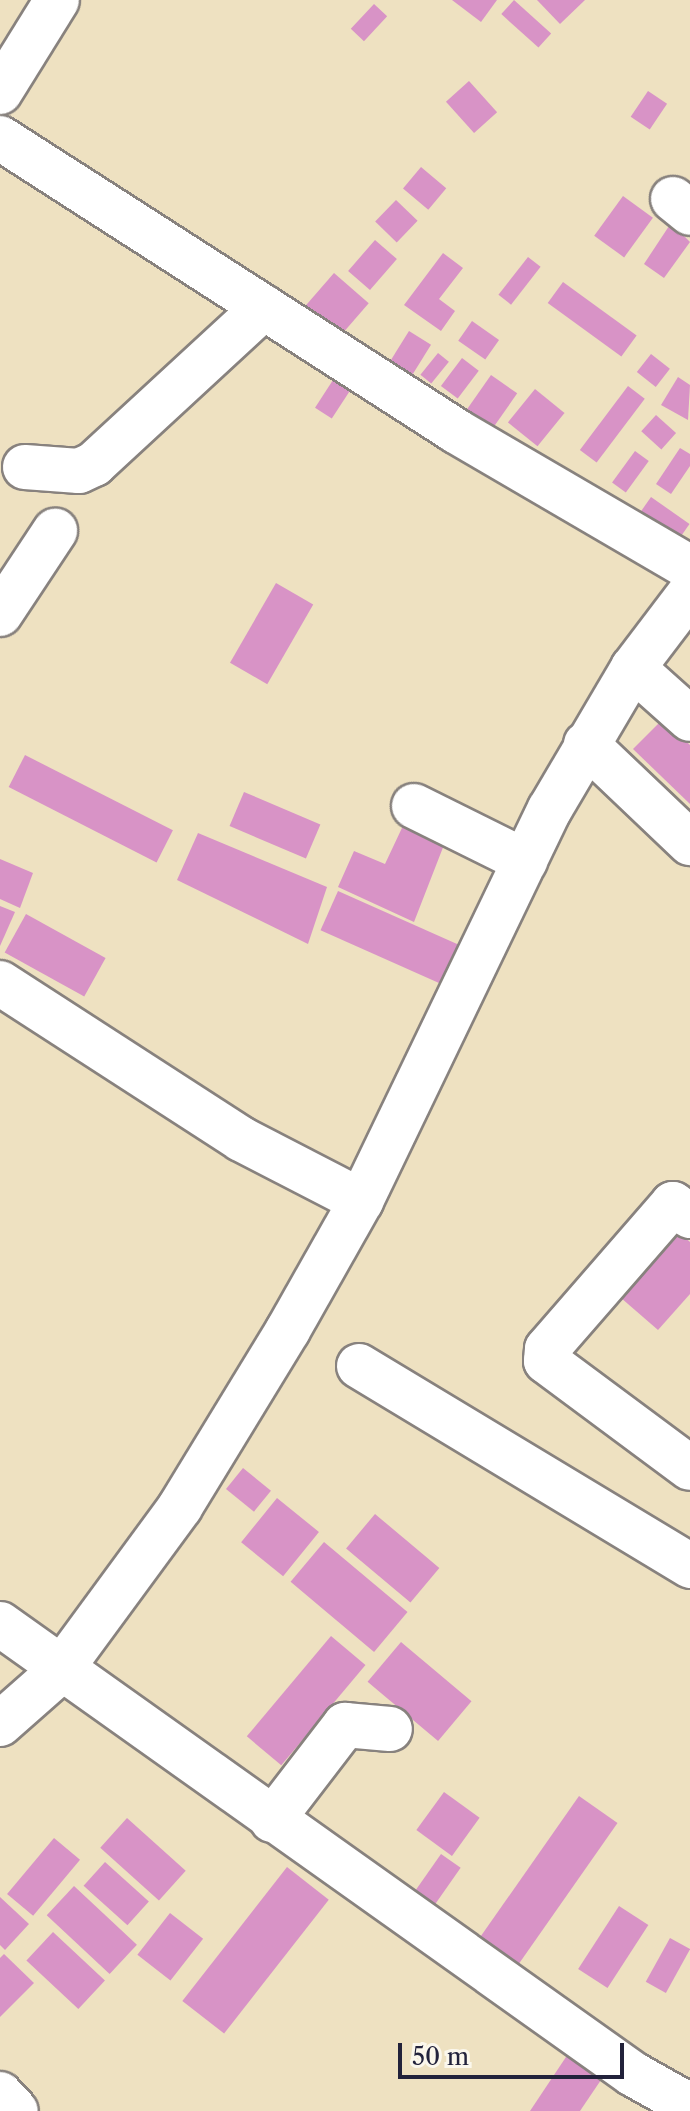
<!DOCTYPE html>
<style>
body{margin:0}
#map{position:relative;width:690px;height:2111px;overflow:hidden;background:#eee1c1;font-family:"Libre Caslon Text",serif}
div>[style]{position:absolute}
.building>*{inset:0;background:#d893c6;transform-origin:0 0}
.roads{filter:drop-shadow(2px 0 #88827e) drop-shadow(-2px 0 #88827e) drop-shadow(0 2px #88827e) drop-shadow(0 -2px #88827e)}
.minor>*{height:44px;margin:-22px;padding:0 22px;transform-origin:22px;border-radius:22px;background:#fff}
span{translate:-50% -50%;white-space:nowrap;text-align:center;line-height:1.15;-webkit-text-stroke:7px #fbf7ec;paint-order:stroke}
.scale{position:absolute;left:398px;top:2043px;width:226px;height:36px;box-sizing:border-box;border:4px solid #22223b;border-top:0;padding-left:10px;font-size:24px;line-height:28px;white-space:nowrap;color:#22223b;-webkit-text-stroke:6px #fbf7ec;paint-order:stroke}
</style>
<div id="map">
<div class="building">
<i style="clip-path:polygon(452px 0,497px 0,481px 22px)"></i>
<i style="left:514px;top:0;width:50px;height:19px;rotate:42deg"></i>
<i style="clip-path:polygon(537px 0,585px 0,560px 24px)"></i>
<i style="left:374px;top:4px;width:18px;height:34px;rotate:43deg"></i>
<i style="left:469px;top:81px;width:42px;height:31px;rotate:48deg"></i>
<i style="left:648px;top:91px;width:23px;height:31px;rotate:34deg"></i>
<i style="left:421px;top:167px;width:33px;height:28px;rotate:40deg"></i>
<i style="left:623px;top:196px;width:37px;height:49px;rotate:36deg"></i>
<i style="left:396px;top:200px;width:30px;height:30px;rotate:44deg"></i>
<i style="clip-path:polygon(671px 223px,690px 242px,664px 278px,644px 264px)"></i>
<i style="left:375px;top:240px;width:29px;height:41px;rotate:41deg"></i>
<i style="clip-path:polygon(443px 253px,463px 268px,439px 299px,455px 311px,441px 331px,404px 305px)"></i>
<i style="left:528px;top:257px;width:16px;height:48px;rotate:38deg"></i>
<i style="left:334px;top:273px;width:46px;height:52px;rotate:41deg"></i>
<i style="left:563px;top:282px;width:91px;height:26px;rotate:36deg"></i>
<i style="left:472px;top:321px;width:33px;height:24px;rotate:35deg"></i>
<i style="left:409px;top:331px;width:26px;height:40px;rotate:32deg"></i>
<i style="left:438px;top:353px;width:14px;height:28px;rotate:39deg"></i>
<i style="left:651px;top:354px;width:24px;height:23px;rotate:38deg"></i>
<i style="left:462px;top:358px;width:21px;height:35px;rotate:37deg"></i>
<i style="left:491px;top:375px;width:32px;height:43px;rotate:35deg"></i>
<i style="clip-path:polygon(678px 377px,690px 385px,688px 420px,661px 405px)"></i>
<i style="left:333px;top:380px;width:20px;height:33px;rotate:33deg"></i>
<i style="left:628px;top:386px;width:21px;height:80px;rotate:37deg"></i>
<i style="left:535px;top:389px;width:38px;height:43px;rotate:39deg"></i>
<i style="left:656px;top:415px;width:27px;height:22px;rotate:42deg"></i>
<i style="clip-path:polygon(680px 448px,690px 454px,690px 466px,671px 494px,656px 484px)"></i>
<i style="left:635px;top:451px;width:17px;height:39px;rotate:36deg"></i>
<i style="left:651px;top:497px;width:47px;height:21px;rotate:35deg"></i>
<i style="left:276px;top:583px;width:43px;height:92px;rotate:30deg"></i>
<i style="clip-path:polygon(663px 719px,690px 745px,690px 804px,633px 749px)"></i>
<i style="left:25px;top:755px;width:166px;height:36px;rotate:27deg"></i>
<i style="left:244px;top:792px;width:83px;height:37px;rotate:23deg"></i>
<i style="clip-path:polygon(409px 813px,449px 832px,414px 922px,338px 887px,354px 851px,385px 864px)"></i>
<i style="clip-path:polygon(198px 833px,327px 887px,308px 944px,177px 880px)"></i>
<i style="clip-path:polygon(0 859px,33px 873px,20px 908px,0 899px)"></i>
<i style="left:338px;top:891px;width:134px;height:43px;rotate:24deg"></i>
<i style="clip-path:polygon(0 906px,15px 912px,0 946px)"></i>
<i style="left:26px;top:914px;width:91px;height:44px;rotate:29deg"></i>
<i style="clip-path:polygon(672px 1226px,690px 1242px,690px 1294px,658px 1330px,613px 1291px)"></i>
<i style="left:243px;top:1468px;width:36px;height:27px;rotate:39deg"></i>
<i style="left:277px;top:1498px;width:54px;height:57px;rotate:39deg"></i>
<i style="left:375px;top:1514px;width:84px;height:45px;rotate:40deg"></i>
<i style="left:324px;top:1542px;width:109px;height:52px;rotate:40deg"></i>
<i style="left:331px;top:1636px;width:45px;height:131px;rotate:40deg"></i>
<i style="left:401px;top:1642px;width:92px;height:52px;rotate:40deg"></i>
<i style="left:444px;top:1792px;width:44px;height:47px;rotate:36deg"></i>
<i style="left:579px;top:1796px;width:47px;height:178px;rotate:35deg"></i>
<i style="left:127px;top:1818px;width:79px;height:40px;rotate:42deg"></i>
<i style="left:54px;top:1838px;width:34px;height:73px;rotate:40deg"></i>
<i style="left:441px;top:1854px;width:24px;height:54px;rotate:35deg"></i>
<i style="left:105px;top:1862px;width:59px;height:32px;rotate:42deg"></i>
<i style="left:287px;top:1867px;width:53px;height:170px;rotate:38deg"></i>
<i style="left:74px;top:1886px;width:86px;height:40px;rotate:43deg"></i>
<i style="clip-path:polygon(0 1897px,29px 1924px,5px 1950px,0 1945px)"></i>
<i style="left:619px;top:1906px;width:35px;height:75px;rotate:33deg"></i>
<i style="left:170px;top:1913px;width:42px;height:53px;rotate:38deg"></i>
<i style="left:53px;top:1932px;width:71px;height:39px;rotate:43deg"></i>
<i style="left:670px;top:1938px;width:23px;height:50px;rotate:29deg"></i>
<i style="clip-path:polygon(4px 1954px,34px 1983px,0 2017px,0 1958px)"></i>
<i style="clip-path:polygon(570px 2051px,605px 2074px,580px 2111px,530px 2111px)"></i>
</div>
<div class="roads">
<div class="minor">
<i style="left:0;top:92px;width:108px;rotate:-58.2deg"></i>
<i style="left:0;top:138px;width:542px;rotate:32.72deg"></i>
<i style="left:456px;top:431px;width:271px;rotate:30.3deg"></i>
<i style="left:673px;top:199px;width:22px;rotate:39deg"></i>
<i style="left:25px;top:467px;width:54px;rotate:4.2deg"></i>
<i style="left:79px;top:471px;width:17px;rotate:-25deg"></i>
<i style="left:94px;top:464px;width:231px;rotate:-42.7deg"></i>
<i style="left:0;top:614px;width:100px;rotate:-56.5deg"></i>
<i style="left:633px;top:668px;width:76px;rotate:41.8deg"></i>
<i style="left:586px;top:744px;width:144px;rotate:43.6deg"></i>
<i style="left:414px;top:806px;width:124px;rotate:26.4deg"></i>
<i style="left:0;top:983px;width:287px;rotate:32.9deg"></i>
<i style="left:241px;top:1139px;width:135px;rotate:27.3deg"></i>
<i style="left:690px;top:1216px;width:21px;rotate:-145deg"></i>
<i style="left:673px;top:1204px;width:192px;rotate:131deg"></i>
<i style="left:547px;top:1349px;width:12px;rotate:95deg"></i>
<i style="left:546px;top:1361px;width:179px;rotate:36.6deg"></i>
<i style="left:359px;top:1366px;width:387px;rotate:31.1deg"></i>
<i style="left:0;top:1624px;width:777px;rotate:35.41deg"></i>
<i style="left:633px;top:2074px;width:65px;rotate:29.3deg"></i>
<i style="left:0;top:1724px;width:79px;rotate:-41.4deg"></i>
<i style="left:59px;top:1672px;width:205px;rotate:-53.7deg"></i>
<i style="left:180px;top:1507px;width:207px;rotate:-58.6deg"></i>
<i style="left:288px;top:1330px;width:148px;rotate:-60.5deg"></i>
<i style="left:361px;top:1201px;width:435px;rotate:-64.3deg"></i>
<i style="left:550px;top:809px;width:164px;rotate:-59.5deg"></i>
<i style="left:633px;top:668px;width:94px;rotate:-52.8deg"></i>
<i style="left:272px;top:1820px;width:120px;rotate:-52.5deg"></i>
<i style="left:345px;top:1725px;width:45px;rotate:5.1deg"></i>
<i style="left:0;top:2094px;width:23px;rotate:47deg"></i>
</div>
</div>
<div class="scale">50 m</div>
</div>
